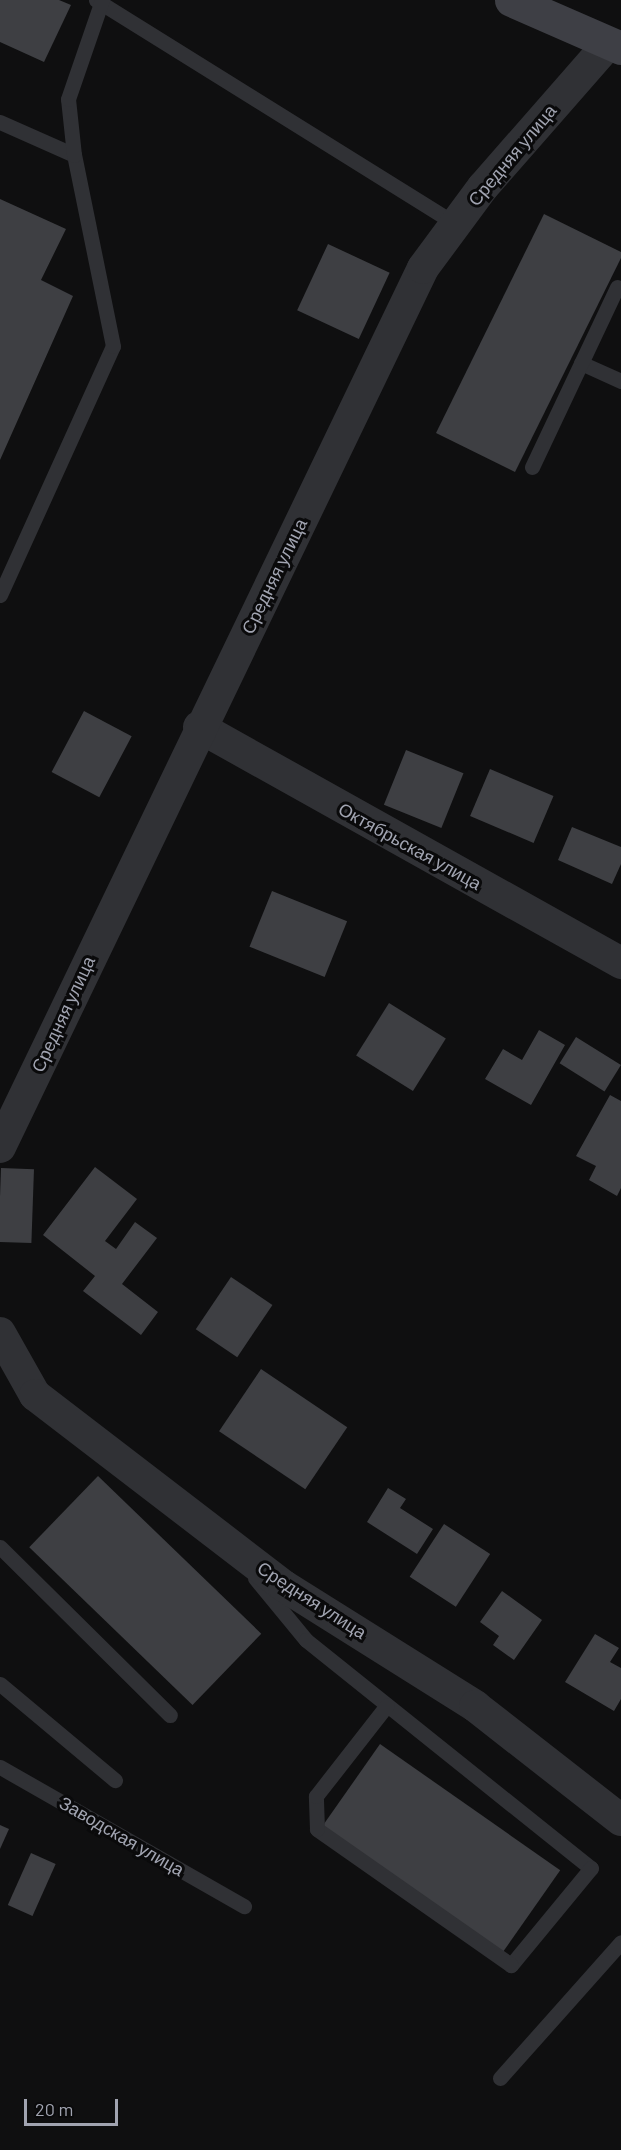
<!DOCTYPE html>
<meta charset="utf-8">
<style>
body{margin:0}
#map{position:relative;width:621px;height:2150px;overflow:hidden;background:#0f0f10;font-family:Barlow,sans-serif}
div>[style]{position:absolute}
.building>*{inset:0;background:#3e3f43;transform-origin:0 0}
.lane>*{height:15px;margin:-7.5px;padding:0 7.5px;transform-origin:7.5px;border-radius:7.5px;background:#303135}
.street>*{height:32px;margin:-16px;padding:0 16px;transform-origin:16px;border-radius:16px;background:#303135}
.secondary>*{height:33px;margin:-16.5px;padding:0 16.5px;transform-origin:16.5px;border-radius:16.5px;background:#3e3f45}
span{translate:-50% -50%;white-space:nowrap;text-align:center;line-height:1.15;-webkit-text-stroke:6px #0a0a0b;paint-order:stroke}
.street-label{font-size:18px;color:#a1a4b1}
.scale{position:absolute;left:24px;top:2099px;width:94px;height:27px;box-sizing:border-box;border:3px solid #a1a4b1;border-top:0;padding-left:8px;font-size:18px;line-height:21px;white-space:nowrap;color:#a1a4b1;-webkit-text-stroke:4px #0a0a0b;paint-order:stroke}
</style>
<div id="map">
<div class="building">
<i style="clip-path:polygon(0 0,59px 0,71px 5px,44px 62px,0 42px)"></i>
<i style="clip-path:polygon(0 199px,66px 229px,41px 280px,73px 296px,0 460px)"></i>
<i style="clip-path:polygon(544px 214px,621px 252px,621px 258px,515px 472px,436px 433px)"></i>
<i style="left:328px;top:244px;width:68px;height:73px;rotate:25deg"></i>
<i style="left:84px;top:711px;width:54px;height:69px;rotate:28deg"></i>
<i style="left:406px;top:750px;width:62px;height:59px;rotate:22deg"></i>
<i style="left:490px;top:769px;width:69px;height:51px;rotate:23deg"></i>
<i style="clip-path:polygon(572px 827px,621px 847px,621px 864px,612px 884px,558px 860px)"></i>
<i style="left:272px;top:891px;width:81px;height:60px;rotate:22deg"></i>
<i style="left:389px;top:1003px;width:67px;height:62px;rotate:32deg"></i>
<i style="clip-path:polygon(539px 1030px,565px 1045px,531px 1105px,485px 1079px,503px 1049px,522px 1060px)"></i>
<i style="left:576px;top:1037px;width:53px;height:31px;rotate:32deg"></i>
<i style="clip-path:polygon(610px 1095px,621px 1101px,621px 1188px,617px 1196px,589px 1180px,596px 1166px,576px 1156px)"></i>
<i style="clip-path:polygon(95px 1167px,137px 1199px,105px 1241px,116px 1249px,135px 1222px,157px 1238px,122px 1284px,158px 1312px,141px 1335px,83px 1291px,95px 1276px,43px 1235px)"></i>
<i style="left:1px;top:1168px;width:33px;height:74px;rotate:2deg"></i>
<i style="left:231px;top:1277px;width:50px;height:63px;rotate:34deg"></i>
<i style="left:261px;top:1369px;width:104px;height:75px;rotate:34deg"></i>
<i style="left:98px;top:1476px;width:227px;height:99px;rotate:44deg"></i>
<i style="clip-path:polygon(388px 1488px,406px 1499px,400px 1508px,433px 1529px,417px 1554px,367px 1522px)"></i>
<i style="left:444px;top:1524px;width:55px;height:63px;rotate:33deg"></i>
<i style="clip-path:polygon(502px 1591px,542px 1620px,514px 1660px,493px 1645px,499px 1636px,480px 1622px)"></i>
<i style="clip-path:polygon(595px 1634px,619px 1648px,610px 1662px,621px 1668px,621px 1699px,614px 1711px,565px 1682px)"></i>
<i style="left:380px;top:1744px;width:220px;height:103px;rotate:35deg"></i>
<i style="clip-path:polygon(0 1825px,9px 1829px,0 1849px)"></i>
<i style="left:31px;top:1853px;width:27px;height:57px;rotate:24deg"></i>
</div>
<div class="lane">
<i style="left:96px;top:0;width:424px;rotate:31.9deg"></i>
<i style="left:0;top:122px;width:81px;rotate:24deg"></i>
<i style="left:581px;top:363px;width:44px;rotate:24.2deg"></i>
<i style="left:532px;top:467px;width:199px;rotate:-64.7deg"></i>
<i style="left:0;top:595px;width:273px;rotate:-65.6deg"></i>
<i style="left:113px;top:346px;width:195px;rotate:-101.5deg"></i>
<i style="left:74px;top:155px;width:56px;rotate:-96.1deg"></i>
<i style="left:68px;top:99px;width:105px;rotate:-71deg"></i>
<i style="left:0;top:1547px;width:239px;rotate:44.7deg"></i>
<i style="left:255px;top:1578px;width:80px;rotate:50.6deg"></i>
<i style="left:306px;top:1640px;width:365px;rotate:38.7deg"></i>
<i style="left:591px;top:1868px;width:126px;rotate:129.5deg"></i>
<i style="left:511px;top:1965px;width:237px;rotate:-145deg"></i>
<i style="left:317px;top:1829px;width:33px;rotate:-92deg"></i>
<i style="left:316px;top:1796px;width:115px;rotate:-52deg"></i>
<i style="left:0;top:1684px;width:150px;rotate:39.9deg"></i>
<i style="left:0;top:1767px;width:281px;rotate:29.7deg"></i>
<i style="left:500px;top:2078px;width:182px;rotate:-48.3deg"></i>
</div>
<div class="street">
<i style="left:199px;top:727px;width:484px;rotate:29.2deg"></i>
<i style="left:0;top:1147px;width:975px;rotate:-64.3deg"></i>
<i style="left:423px;top:268px;width:101px;rotate:-53.5deg"></i>
<i style="left:483px;top:187px;width:191px;rotate:-48.8deg"></i>
<i style="left:0;top:1333px;width:71px;rotate:60.6deg"></i>
<i style="left:35px;top:1395px;width:314px;rotate:37.5deg"></i>
<i style="left:284px;top:1586px;width:226px;rotate:32.1deg"></i>
<i style="left:475px;top:1706px;width:185px;rotate:38deg"></i>
</div>
<div class="secondary">
<i style="left:511px;top:0;width:120px;rotate:23.6deg"></i>
</div>
<div class="street-label">
<span style="left:512px;top:155px;rotate:-50deg">Средняя улица</span>
<span style="left:274px;top:576px;rotate:-64deg">Средняя улица</span>
<span style="left:410px;top:846px;rotate:29deg">Октябрьская улица</span>
<span style="left:63px;top:1014px;rotate:-65deg">Средняя улица</span>
<span style="left:312px;top:1600px;rotate:33deg">Средняя улица</span>
<span style="left:122px;top:1836px;rotate:30deg">Заводская улица</span>
</div>
<div class="scale">20 m</div>
</div>
